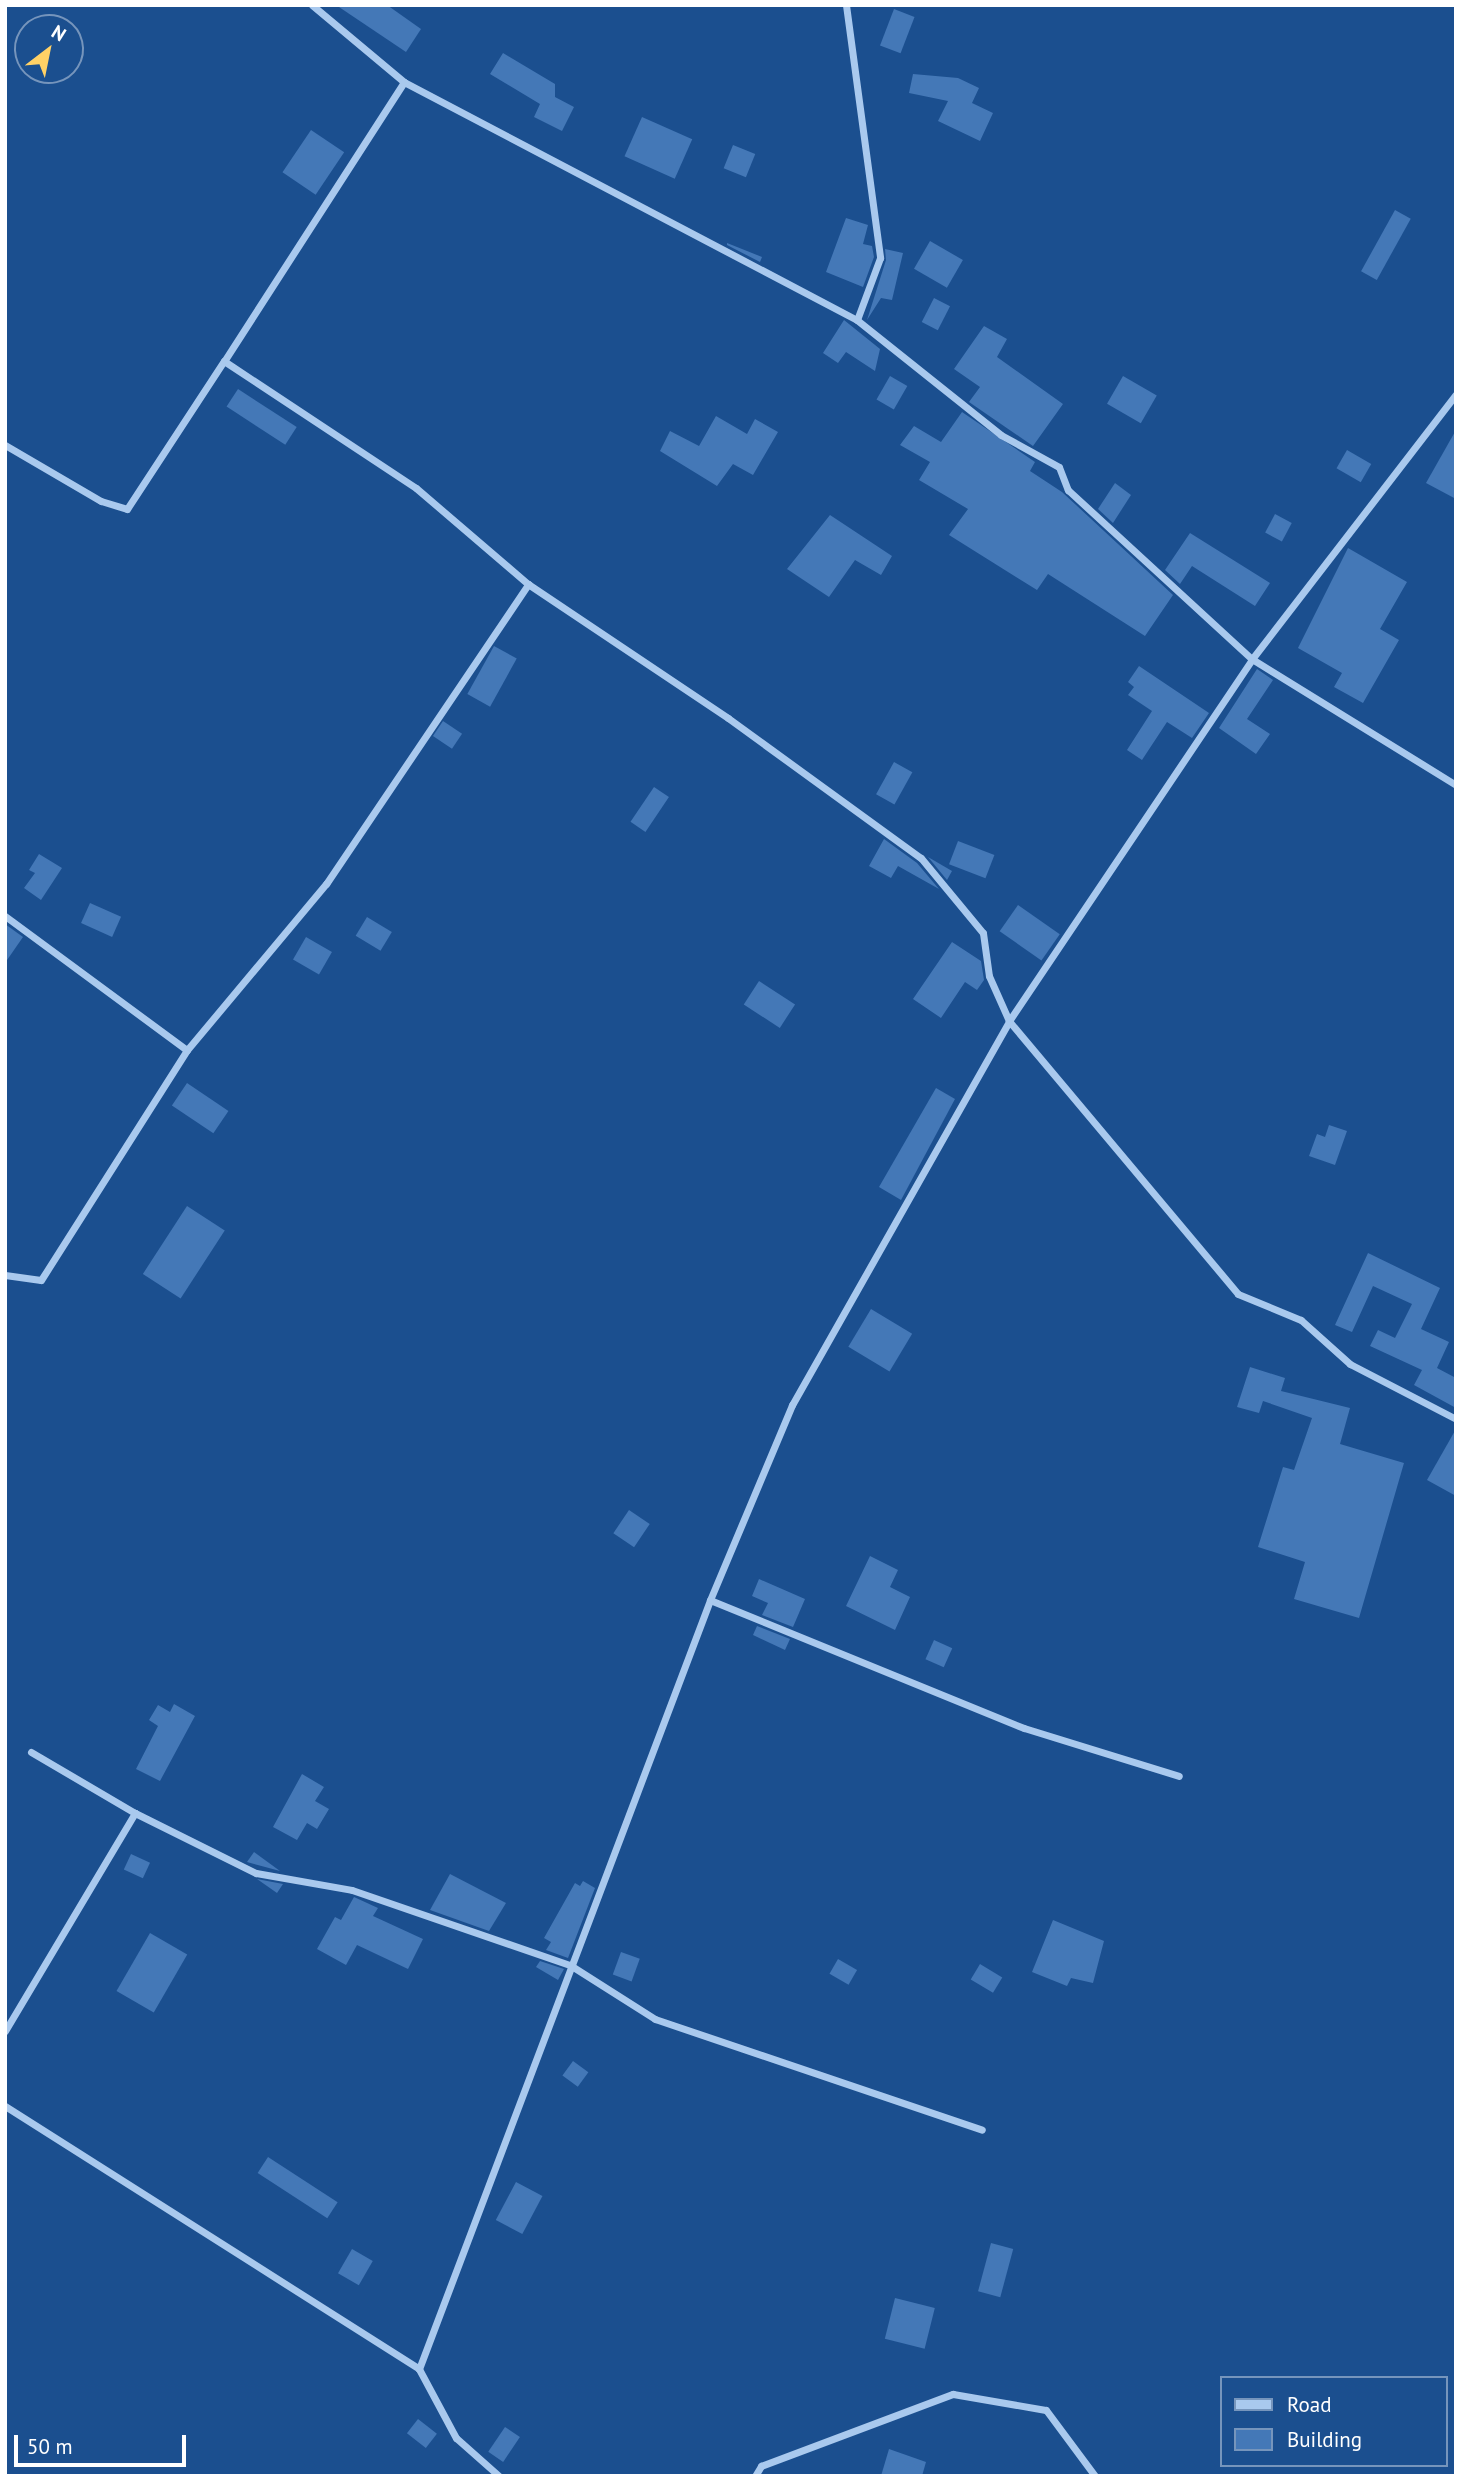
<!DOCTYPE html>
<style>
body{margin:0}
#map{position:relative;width:1461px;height:2481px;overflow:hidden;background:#1b4f8f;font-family:"PT Sans",sans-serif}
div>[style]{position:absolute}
.building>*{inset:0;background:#4478b7;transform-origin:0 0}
.street>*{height:7px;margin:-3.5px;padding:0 3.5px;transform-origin:3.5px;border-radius:3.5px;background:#a9c9ee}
span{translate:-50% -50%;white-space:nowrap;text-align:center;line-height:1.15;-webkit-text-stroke:5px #1b4f8f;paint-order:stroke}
.frame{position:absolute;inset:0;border:7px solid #fff;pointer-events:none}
.legend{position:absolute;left:1220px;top:2376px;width:228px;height:91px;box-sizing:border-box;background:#1b4f8f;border:2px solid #7695bc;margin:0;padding:9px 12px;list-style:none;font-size:21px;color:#fff}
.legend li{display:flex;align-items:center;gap:14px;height:35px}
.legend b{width:35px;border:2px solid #7695bc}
.north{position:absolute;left:14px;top:14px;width:70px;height:70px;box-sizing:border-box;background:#1b4f8f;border:2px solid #7695bc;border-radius:50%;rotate:32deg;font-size:19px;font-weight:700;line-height:28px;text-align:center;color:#fff}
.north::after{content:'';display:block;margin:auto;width:24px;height:32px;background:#ffd166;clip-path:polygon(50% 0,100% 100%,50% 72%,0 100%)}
.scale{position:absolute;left:14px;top:2435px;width:172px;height:32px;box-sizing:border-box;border:4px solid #fff;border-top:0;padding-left:9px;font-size:21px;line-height:24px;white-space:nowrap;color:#fff;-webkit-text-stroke:5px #1b4f8f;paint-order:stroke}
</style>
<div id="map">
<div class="building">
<i style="clip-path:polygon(336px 5px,387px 5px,421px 29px,406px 52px)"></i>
<i style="left:894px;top:9px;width:22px;height:39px;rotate:21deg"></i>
<i style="clip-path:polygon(503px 53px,555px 84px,555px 97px,574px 107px,562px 131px,534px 117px,540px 104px,490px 74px)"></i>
<i style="clip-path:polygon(913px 74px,958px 78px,979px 88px,972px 103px,993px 113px,980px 141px,938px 121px,948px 101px,909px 93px)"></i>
<i style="left:642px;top:117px;width:55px;height:43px;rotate:24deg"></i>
<i style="left:311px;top:130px;width:40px;height:51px;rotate:34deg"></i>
<i style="left:733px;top:145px;width:24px;height:25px;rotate:22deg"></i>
<i style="left:1395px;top:210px;width:18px;height:70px;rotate:29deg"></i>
<i style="clip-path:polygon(846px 218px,868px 225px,863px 244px,872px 246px,874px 257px,863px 287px,826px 272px)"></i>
<i style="left:930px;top:241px;width:38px;height:32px;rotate:30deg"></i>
<i style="clip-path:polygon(727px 243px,762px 257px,760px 262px,727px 245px)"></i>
<i style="clip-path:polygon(885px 249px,903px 253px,892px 300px,881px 298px,867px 320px,886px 260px)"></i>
<i style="left:934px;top:298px;width:18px;height:27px;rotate:27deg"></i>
<i style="clip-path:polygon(844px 320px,880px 349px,875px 371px,846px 352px,838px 363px,823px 353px)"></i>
<i style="clip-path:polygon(984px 326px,1007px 339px,997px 357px,1063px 404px,1033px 446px,969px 402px,980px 387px,954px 369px)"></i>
<i style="left:890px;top:376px;width:20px;height:27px;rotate:30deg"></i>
<i style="left:1123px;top:376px;width:39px;height:32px;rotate:30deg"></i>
<i style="left:238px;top:389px;width:70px;height:21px;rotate:33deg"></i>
<i style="clip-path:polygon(962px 412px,1035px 462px,1030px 471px,1062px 492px,1173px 595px,1145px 636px,1048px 574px,1037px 590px,949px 535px,968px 509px,919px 480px,930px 462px,900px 445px,914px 426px,941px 442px)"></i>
<i style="clip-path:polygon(716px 416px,747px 434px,755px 419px,778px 432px,753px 475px,733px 464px,717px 486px,660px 451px,670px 431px,699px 446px)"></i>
<i style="clip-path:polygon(1456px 430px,1456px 499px,1426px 483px)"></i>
<i style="left:1347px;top:450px;width:28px;height:21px;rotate:30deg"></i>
<i style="clip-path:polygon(1115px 483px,1131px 495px,1113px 523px,1098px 509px)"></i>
<i style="left:1275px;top:514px;width:19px;height:21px;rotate:28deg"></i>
<i style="clip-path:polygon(830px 515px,892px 556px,881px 575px,855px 560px,829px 597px,787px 569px)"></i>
<i style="clip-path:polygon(1190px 533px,1270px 583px,1255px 606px,1192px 566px,1180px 584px,1165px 570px)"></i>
<i style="clip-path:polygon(1348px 548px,1407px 582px,1380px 629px,1399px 640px,1363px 703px,1334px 687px,1342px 673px,1298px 648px)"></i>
<i style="left:494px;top:646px;width:26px;height:55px;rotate:29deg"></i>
<i style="clip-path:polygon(1139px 666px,1209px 713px,1192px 738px,1167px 722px,1142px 760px,1127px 750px,1152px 711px,1128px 695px,1134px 687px,1128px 682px)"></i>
<i style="clip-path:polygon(1257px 669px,1273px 680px,1247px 719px,1270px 734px,1256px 754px,1219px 728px)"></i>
<i style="left:443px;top:721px;width:23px;height:18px;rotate:34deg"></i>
<i style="left:894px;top:762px;width:21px;height:37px;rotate:29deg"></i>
<i style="left:654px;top:787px;width:18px;height:42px;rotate:34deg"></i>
<i style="clip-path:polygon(884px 839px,917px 863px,939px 889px,898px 866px,891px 878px,869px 866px)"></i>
<i style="left:958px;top:841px;width:39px;height:25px;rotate:21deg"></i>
<i style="clip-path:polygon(39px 854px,62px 868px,41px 900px,24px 888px,35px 873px,29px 870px)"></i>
<i style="clip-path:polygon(928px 857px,952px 871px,947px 880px)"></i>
<i style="left:90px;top:903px;width:34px;height:22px;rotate:24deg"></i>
<i style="left:1018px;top:905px;width:51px;height:32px;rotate:35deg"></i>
<i style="left:367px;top:917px;width:29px;height:22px;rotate:31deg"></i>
<i style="clip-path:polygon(5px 924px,23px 937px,5px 963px)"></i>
<i style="left:306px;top:937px;width:30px;height:26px;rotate:30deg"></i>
<i style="clip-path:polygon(952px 942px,981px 961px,984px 980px,977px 990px,965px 982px,941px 1018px,913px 999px)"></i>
<i style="left:759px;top:981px;width:43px;height:28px;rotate:33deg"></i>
<i style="left:187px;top:1083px;width:50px;height:27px;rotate:34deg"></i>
<i style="clip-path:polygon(936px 1088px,955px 1099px,901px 1200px,879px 1187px)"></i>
<i style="clip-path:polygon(1329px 1125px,1347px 1131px,1335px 1165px,1309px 1156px,1317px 1134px,1325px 1137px)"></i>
<i style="left:187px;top:1206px;width:45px;height:81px;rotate:33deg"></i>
<i style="clip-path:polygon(1368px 1253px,1440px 1288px,1421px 1329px,1449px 1342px,1437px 1368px,1456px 1378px,1456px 1408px,1414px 1385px,1422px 1370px,1370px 1346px,1378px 1330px,1395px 1338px,1412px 1304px,1373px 1286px,1352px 1332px,1335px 1325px)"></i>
<i style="left:871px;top:1309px;width:48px;height:44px;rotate:31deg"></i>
<i style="clip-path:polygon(1250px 1367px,1285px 1378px,1281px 1391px,1350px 1408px,1340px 1444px,1404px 1463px,1359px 1618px,1294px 1599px,1305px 1562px,1258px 1547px,1283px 1467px,1294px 1470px,1312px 1418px,1263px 1401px,1259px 1413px,1237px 1407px)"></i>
<i style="clip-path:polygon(1456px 1429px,1456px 1496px,1427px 1480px)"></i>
<i style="left:629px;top:1510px;width:25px;height:28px;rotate:34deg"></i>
<i style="clip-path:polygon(870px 1556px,898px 1570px,890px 1587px,910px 1597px,895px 1630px,846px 1606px)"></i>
<i style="clip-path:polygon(759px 1579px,805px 1599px,793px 1627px,762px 1615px,768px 1603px,752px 1596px)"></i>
<i style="clip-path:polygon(757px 1626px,790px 1639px,785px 1650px,753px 1635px)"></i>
<i style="left:934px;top:1640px;width:20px;height:21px;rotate:24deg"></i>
<i style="clip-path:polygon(174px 1704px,195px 1716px,160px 1781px,136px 1769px,158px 1726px,149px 1720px,158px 1705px,170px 1712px)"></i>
<i style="clip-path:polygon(302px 1774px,324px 1787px,315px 1801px,329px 1809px,317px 1829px,307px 1823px,297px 1840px,273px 1827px)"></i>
<i style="clip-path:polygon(254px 1852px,280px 1871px,247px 1862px)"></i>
<i style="left:131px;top:1854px;width:21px;height:17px;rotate:25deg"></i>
<i style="clip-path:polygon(450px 1874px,506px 1903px,489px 1931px,430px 1910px)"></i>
<i style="clip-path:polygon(257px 1879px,283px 1884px,277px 1893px)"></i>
<i style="clip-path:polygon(583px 1881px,595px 1888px,568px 1958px,546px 1950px,551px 1942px,544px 1938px,575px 1883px,580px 1886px)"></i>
<i style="clip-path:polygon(354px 1897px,378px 1908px,373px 1916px,423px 1939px,408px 1969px,357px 1945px,346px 1965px,317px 1949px,335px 1917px,341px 1920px)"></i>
<i style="clip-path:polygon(1053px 1920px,1104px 1941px,1093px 1983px,1071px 1978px,1067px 1986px,1032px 1972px)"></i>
<i style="left:150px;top:1933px;width:43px;height:67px;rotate:30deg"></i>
<i style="left:621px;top:1952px;width:20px;height:24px;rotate:20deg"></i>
<i style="left:838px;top:1959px;width:22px;height:17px;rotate:30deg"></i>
<i style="clip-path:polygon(540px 1961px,564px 1969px,558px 1980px,536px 1967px)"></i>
<i style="left:980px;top:1964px;width:26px;height:18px;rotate:31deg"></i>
<i style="left:573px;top:2061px;width:19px;height:18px;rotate:36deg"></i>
<i style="left:268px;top:2157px;width:83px;height:19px;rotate:33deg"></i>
<i style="left:516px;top:2182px;width:30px;height:43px;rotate:28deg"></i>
<i style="left:991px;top:2243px;width:23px;height:50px;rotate:15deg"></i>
<i style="left:352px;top:2249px;width:24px;height:28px;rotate:30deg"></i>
<i style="left:895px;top:2298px;width:41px;height:42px;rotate:14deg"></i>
<i style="left:418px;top:2419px;width:24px;height:18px;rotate:38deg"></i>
<i style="left:505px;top:2427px;width:18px;height:30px;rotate:34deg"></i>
<i style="clip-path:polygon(889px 2449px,926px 2462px,922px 2476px,881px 2476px)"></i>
</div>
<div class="street">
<i style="left:312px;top:5px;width:120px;rotate:39.9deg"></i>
<i style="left:846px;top:5px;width:255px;rotate:82.3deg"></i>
<i style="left:880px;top:258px;width:66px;rotate:110.4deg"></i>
<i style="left:857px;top:320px;width:512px;rotate:-152.28deg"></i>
<i style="left:404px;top:82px;width:332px;rotate:122.8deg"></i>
<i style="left:224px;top:361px;width:230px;rotate:33.5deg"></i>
<i style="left:416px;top:488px;width:148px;rotate:40.6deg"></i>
<i style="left:528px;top:584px;width:241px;rotate:33.8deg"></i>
<i style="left:728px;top:718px;width:238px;rotate:36deg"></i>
<i style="left:921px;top:858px;width:97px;rotate:50.4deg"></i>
<i style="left:983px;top:933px;width:43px;rotate:82.1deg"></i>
<i style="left:989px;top:976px;width:49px;rotate:66deg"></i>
<i style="left:1009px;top:1021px;width:356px;rotate:50deg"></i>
<i style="left:1238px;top:1294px;width:68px;rotate:22.4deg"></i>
<i style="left:1301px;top:1320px;width:66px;rotate:41.9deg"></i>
<i style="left:1350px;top:1364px;width:119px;rotate:27.4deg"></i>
<i style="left:857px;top:320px;width:184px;rotate:38.6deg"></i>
<i style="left:1001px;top:435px;width:66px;rotate:28.9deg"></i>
<i style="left:1059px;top:467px;width:25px;rotate:69deg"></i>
<i style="left:1068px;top:490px;width:250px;rotate:42.6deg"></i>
<i style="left:1252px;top:659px;width:240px;rotate:31.7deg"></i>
<i style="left:5px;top:445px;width:111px;rotate:30.3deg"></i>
<i style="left:101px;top:501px;width:27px;rotate:17deg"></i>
<i style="left:127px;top:509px;width:177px;rotate:-56.8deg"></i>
<i style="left:5px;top:916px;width:226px;rotate:36.4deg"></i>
<i style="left:5px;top:1275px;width:36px;rotate:8deg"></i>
<i style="left:41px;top:1280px;width:272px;rotate:-57.6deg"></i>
<i style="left:187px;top:1050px;width:217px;rotate:-50.1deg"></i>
<i style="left:326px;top:884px;width:362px;rotate:-56deg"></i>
<i style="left:710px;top:1600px;width:339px;rotate:22.2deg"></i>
<i style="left:1024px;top:1728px;width:162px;rotate:17.2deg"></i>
<i style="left:31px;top:1752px;width:121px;rotate:30.4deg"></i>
<i style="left:5px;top:2031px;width:254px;rotate:-59.2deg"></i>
<i style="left:135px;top:1813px;width:135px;rotate:26.4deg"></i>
<i style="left:256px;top:1873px;width:97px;rotate:10deg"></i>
<i style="left:352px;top:1890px;width:231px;rotate:19deg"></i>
<i style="left:570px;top:1965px;width:101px;rotate:32.4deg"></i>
<i style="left:655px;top:2019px;width:345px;rotate:18.7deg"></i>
<i style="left:5px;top:2106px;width:490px;rotate:32.4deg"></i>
<i style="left:499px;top:2476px;width:57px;rotate:-138.5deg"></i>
<i style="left:456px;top:2438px;width:78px;rotate:-118.2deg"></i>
<i style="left:419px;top:2369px;width:822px;rotate:-69.27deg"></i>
<i style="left:710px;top:1600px;width:212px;rotate:-67.2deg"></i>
<i style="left:792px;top:1405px;width:441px;rotate:-60.5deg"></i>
<i style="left:1009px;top:1021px;width:436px;rotate:-56.1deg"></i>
<i style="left:1252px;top:659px;width:334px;rotate:-52.4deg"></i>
<i style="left:755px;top:2476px;width:12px;rotate:-59deg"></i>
<i style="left:761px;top:2466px;width:205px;rotate:-20.6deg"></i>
<i style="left:953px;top:2394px;width:94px;rotate:9.8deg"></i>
<i style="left:1046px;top:2410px;width:82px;rotate:53.4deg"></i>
</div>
<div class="frame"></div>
<ul class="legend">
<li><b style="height:9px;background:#a9c9ee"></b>Road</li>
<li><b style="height:19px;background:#4478b7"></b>Building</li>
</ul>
<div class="north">N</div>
<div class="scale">50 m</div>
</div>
